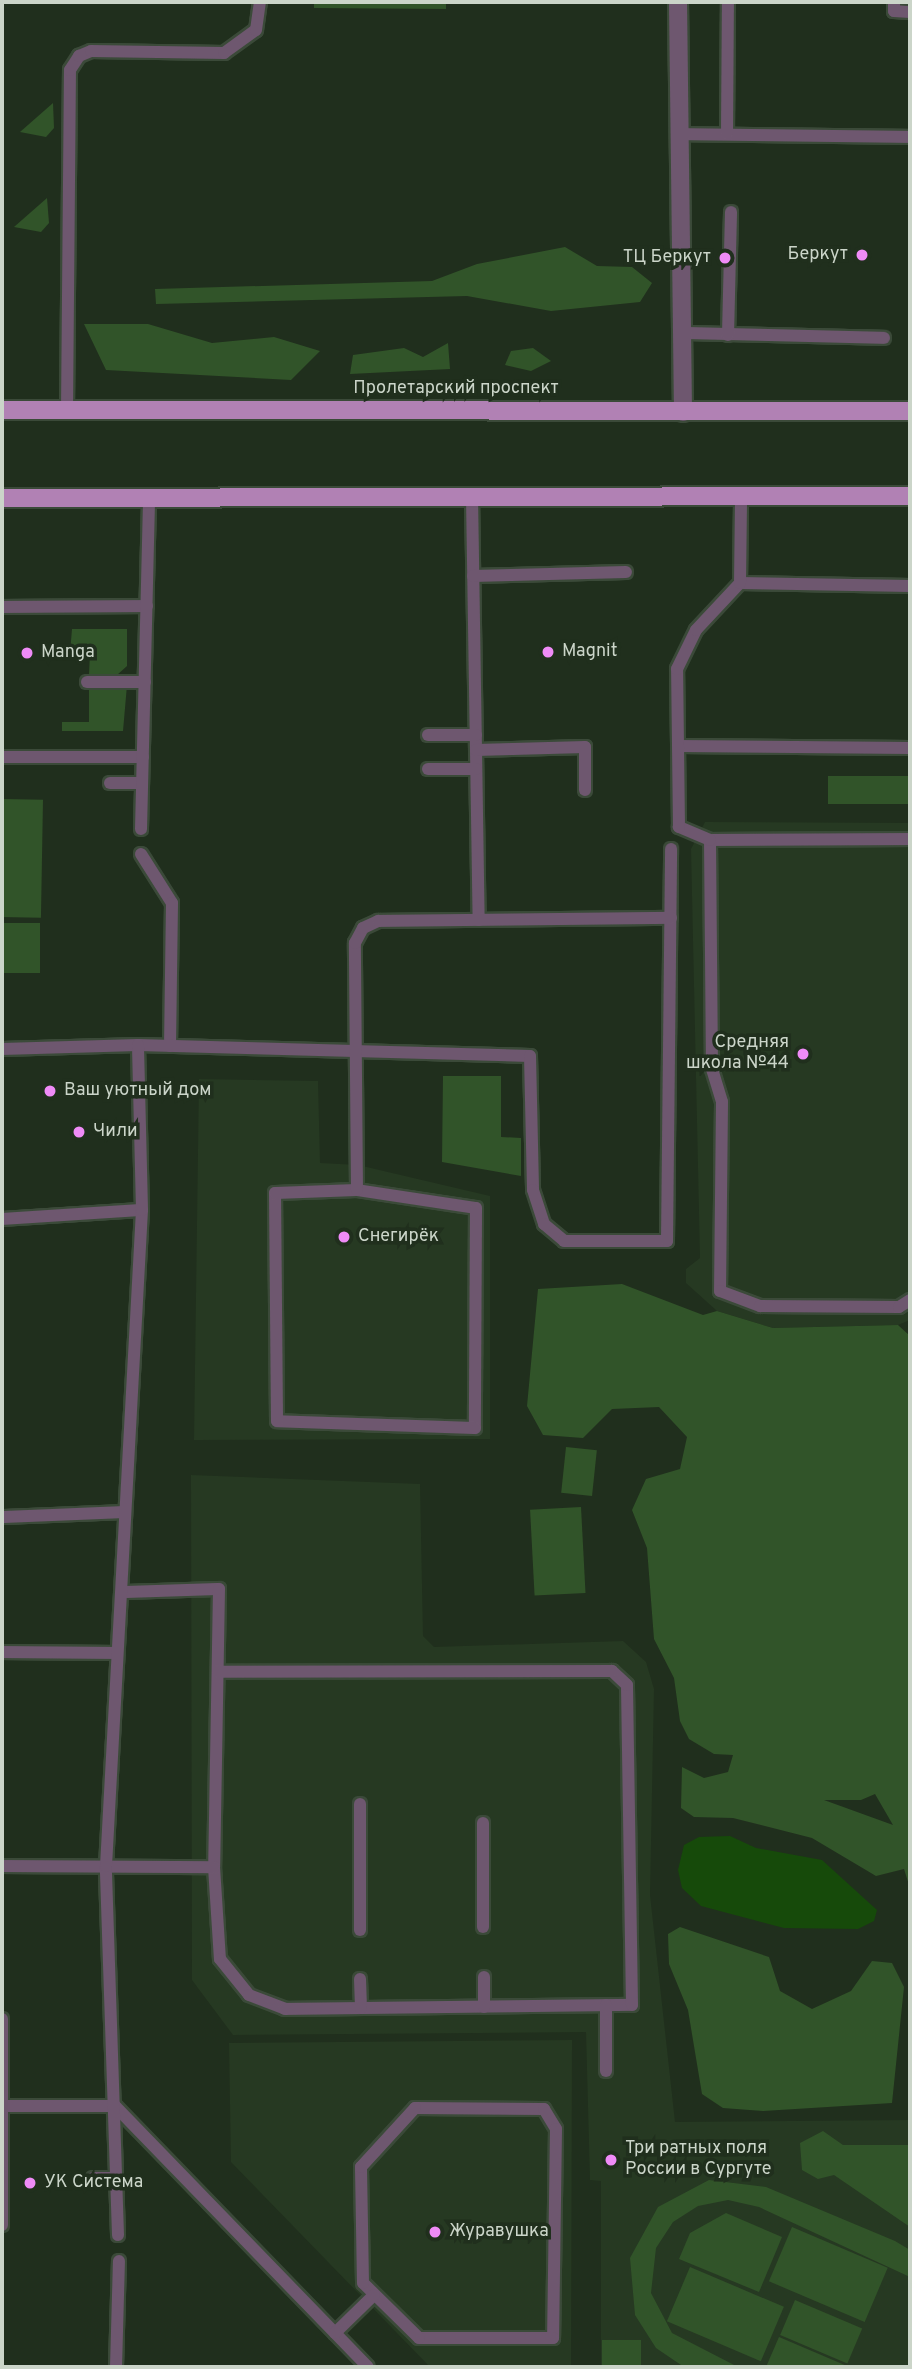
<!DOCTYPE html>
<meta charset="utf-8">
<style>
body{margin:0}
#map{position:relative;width:912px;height:2369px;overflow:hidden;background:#202f1d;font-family:Overpass,sans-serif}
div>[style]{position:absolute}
.built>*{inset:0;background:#263922}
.green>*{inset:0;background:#315429;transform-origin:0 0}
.water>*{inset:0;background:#164a0a}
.roads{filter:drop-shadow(2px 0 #3b4a39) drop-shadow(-2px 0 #3b4a39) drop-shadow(0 2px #3b4a39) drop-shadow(0 -2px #3b4a39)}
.service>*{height:12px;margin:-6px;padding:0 6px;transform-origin:6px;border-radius:6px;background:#6e576f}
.minor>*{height:18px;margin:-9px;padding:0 9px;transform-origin:9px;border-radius:9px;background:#6e576f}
.primary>*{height:18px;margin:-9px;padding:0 9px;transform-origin:9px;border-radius:9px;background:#b181b4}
.dots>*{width:19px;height:19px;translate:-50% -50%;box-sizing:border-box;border:4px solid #202f1d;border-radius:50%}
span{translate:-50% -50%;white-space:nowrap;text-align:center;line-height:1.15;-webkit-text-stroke:7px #202f1d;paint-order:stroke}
.poi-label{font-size:18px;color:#cbd5c9}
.right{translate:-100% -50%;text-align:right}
.left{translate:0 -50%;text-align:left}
.street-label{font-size:18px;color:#cbd5c9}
.frame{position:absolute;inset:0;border:4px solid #cbd5c9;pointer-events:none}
</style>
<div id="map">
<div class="built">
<i style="clip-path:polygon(705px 822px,910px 823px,910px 1320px,898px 1325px,773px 1328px,717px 1311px,686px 1283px,686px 1269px,700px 1258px,691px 849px)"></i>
<i style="clip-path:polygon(199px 1079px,318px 1081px,320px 1163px,358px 1165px,490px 1196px,490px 1439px,194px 1440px)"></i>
<i style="clip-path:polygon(191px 1475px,420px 1484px,423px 1636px,434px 1647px,623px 1641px,646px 1662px,654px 1689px,650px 1895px,675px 2122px,910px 2120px,910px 2367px,601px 2367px,601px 2181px,590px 2180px,586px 2032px,233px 2035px,192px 1980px)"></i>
<i style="clip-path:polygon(572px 2040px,571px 2367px,430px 2367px,231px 2162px,229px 2043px)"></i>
</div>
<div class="green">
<i style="clip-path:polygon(314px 2px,446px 2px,446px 9px,314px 8px)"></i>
<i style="clip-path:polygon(53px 103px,54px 128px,46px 137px,20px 132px)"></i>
<i style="clip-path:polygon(47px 198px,49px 223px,41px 232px,14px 227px)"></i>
<i style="clip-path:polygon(565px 247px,597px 266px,632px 267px,652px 283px,640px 302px,551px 311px,467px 296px,156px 304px,155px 289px,432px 281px,477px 264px)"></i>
<i style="clip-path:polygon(84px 324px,148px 324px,212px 343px,274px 337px,320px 351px,291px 380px,106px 370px)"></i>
<i style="clip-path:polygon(448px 343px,450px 369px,350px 374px,353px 355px,404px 348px,423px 357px)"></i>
<i style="clip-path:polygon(533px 348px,551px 361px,531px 371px,505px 365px,511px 351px)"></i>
<i style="clip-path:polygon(72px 629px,127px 629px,127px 666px,117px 675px,89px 675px,90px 653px,70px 653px)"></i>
<i style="clip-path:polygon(89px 685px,127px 685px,123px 731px,62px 731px,62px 722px,89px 722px)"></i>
<i style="left:910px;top:776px;width:28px;height:82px;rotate:90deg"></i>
<i style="left:2px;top:799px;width:41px;height:118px;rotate:1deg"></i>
<i style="left:2px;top:923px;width:38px;height:50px"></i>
<i style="clip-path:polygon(443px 1076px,501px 1076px,501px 1137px,521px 1138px,521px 1176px,442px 1162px)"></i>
<i style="clip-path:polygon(evenodd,622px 1284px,703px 1315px,717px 1311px,773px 1328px,898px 1325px,910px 1336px,910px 1888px,904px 1869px,876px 1876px,812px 1838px,733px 1818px,694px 1817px,681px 1808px,682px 1767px,704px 1778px,728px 1772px,733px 1755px,714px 1754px,689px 1739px,680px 1721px,674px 1678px,654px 1639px,647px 1548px,632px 1510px,646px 1479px,680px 1469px,687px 1437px,659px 1407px,612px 1409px,583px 1438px,543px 1435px,527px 1406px,538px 1289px,622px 1284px,875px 1794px,893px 1825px,824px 1800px,861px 1800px,875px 1794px)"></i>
<i style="left:566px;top:1447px;width:31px;height:46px;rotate:6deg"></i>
<i style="left:581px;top:1507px;width:86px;height:51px;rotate:87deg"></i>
<i style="clip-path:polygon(680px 1927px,769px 1957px,780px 1991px,812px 2009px,851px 1991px,872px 1961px,892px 1963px,904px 1987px,892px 2103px,763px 2111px,723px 2108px,702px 2094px,688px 2010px,669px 1964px,668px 1934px)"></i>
<i style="clip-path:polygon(823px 2131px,843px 2145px,910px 2145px,910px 2227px,834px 2175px,818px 2179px,802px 2170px,800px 2143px)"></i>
<i style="clip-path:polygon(709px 2180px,766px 2187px,895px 2241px,910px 2250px,910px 2277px,759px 2207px,728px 2200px,698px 2206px,673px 2222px,656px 2248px,651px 2293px,672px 2333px,738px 2367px,684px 2367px,656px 2348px,635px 2315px,630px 2258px,658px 2207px)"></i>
<i style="clip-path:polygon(726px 2213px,782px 2237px,759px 2292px,679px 2259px,690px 2233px)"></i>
<i style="left:792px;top:2227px;width:104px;height:59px;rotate:23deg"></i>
<i style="left:690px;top:2267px;width:102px;height:59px;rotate:23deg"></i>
<i style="left:795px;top:2300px;width:73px;height:38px;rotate:23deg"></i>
<i style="clip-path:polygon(779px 2337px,847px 2366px,766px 2367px)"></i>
<i style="left:602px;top:2340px;width:39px;height:27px"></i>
</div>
<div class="water">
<i style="clip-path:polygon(730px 1836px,756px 1848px,822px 1860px,877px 1910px,874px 1921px,858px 1929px,784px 1928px,701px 1906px,682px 1888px,678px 1870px,684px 1845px,699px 1837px)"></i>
</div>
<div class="roads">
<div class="service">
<i style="left:894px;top:2px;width:9px;rotate:90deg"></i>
<i style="left:894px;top:11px;width:16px;rotate:4deg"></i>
<i style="left:677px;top:134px;width:233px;rotate:0.7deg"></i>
<i style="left:727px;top:134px;width:132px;rotate:-89.6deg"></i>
<i style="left:683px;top:333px;width:201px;rotate:1.4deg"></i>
<i style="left:728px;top:335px;width:123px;rotate:-88.6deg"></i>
<i style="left:67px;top:411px;width:341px;rotate:-89.5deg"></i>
<i style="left:70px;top:70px;width:17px;rotate:-57deg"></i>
<i style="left:79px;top:56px;width:13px;rotate:-23deg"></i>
<i style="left:91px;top:51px;width:133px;rotate:0.9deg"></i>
<i style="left:224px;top:53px;width:39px;rotate:-36deg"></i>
<i style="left:256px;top:30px;width:28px;rotate:-82deg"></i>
<i style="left:472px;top:496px;width:424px;rotate:89.1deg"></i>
<i style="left:473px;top:576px;width:153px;rotate:-1.5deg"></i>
<i style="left:740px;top:583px;width:170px;rotate:1deg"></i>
<i style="left:2px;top:607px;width:145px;rotate:-0.4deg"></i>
<i style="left:87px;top:682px;width:58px"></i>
<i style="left:428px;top:735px;width:48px"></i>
<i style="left:679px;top:746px;width:231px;rotate:0.5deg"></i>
<i style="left:476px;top:750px;width:109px;rotate:-1.6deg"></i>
<i style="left:585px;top:747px;width:43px;rotate:90deg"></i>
<i style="left:2px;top:757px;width:141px"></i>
<i style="left:428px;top:769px;width:48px"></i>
<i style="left:110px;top:783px;width:32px"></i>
<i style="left:141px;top:829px;width:332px;rotate:-88.6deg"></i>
<i style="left:910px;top:839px;width:200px;rotate:179.7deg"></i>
<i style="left:710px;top:840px;width:229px;rotate:89.5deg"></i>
<i style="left:712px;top:1069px;width:34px;rotate:73deg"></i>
<i style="left:722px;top:1102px;width:189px;rotate:90.6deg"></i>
<i style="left:720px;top:1291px;width:43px;rotate:20.6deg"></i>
<i style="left:760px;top:1306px;width:139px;rotate:0.4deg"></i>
<i style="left:899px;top:1307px;width:13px;rotate:-32deg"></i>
<i style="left:710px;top:840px;width:34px;rotate:-157deg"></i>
<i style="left:679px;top:827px;width:158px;rotate:-90.7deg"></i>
<i style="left:677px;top:669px;width:43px;rotate:-64deg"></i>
<i style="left:696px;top:630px;width:64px;rotate:-46.9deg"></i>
<i style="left:740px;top:583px;width:88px;rotate:-89.3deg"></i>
<i style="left:141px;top:854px;width:58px;rotate:57.7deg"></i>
<i style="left:172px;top:903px;width:143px;rotate:90.8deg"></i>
<i style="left:2px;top:1049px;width:136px;rotate:-1.7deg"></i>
<i style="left:138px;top:1045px;width:392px;rotate:1.6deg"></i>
<i style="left:530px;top:1056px;width:134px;rotate:88.7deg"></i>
<i style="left:533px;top:1190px;width:36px;rotate:72deg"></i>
<i style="left:544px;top:1224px;width:26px;rotate:40deg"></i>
<i style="left:564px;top:1241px;width:103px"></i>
<i style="left:667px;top:1241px;width:392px;rotate:-89.4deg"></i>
<i style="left:357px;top:1190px;width:120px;rotate:8.6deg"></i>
<i style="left:476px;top:1208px;width:220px;rotate:90.3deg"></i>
<i style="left:475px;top:1428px;width:198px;rotate:-178deg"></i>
<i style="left:277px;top:1421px;width:228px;rotate:-90.5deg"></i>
<i style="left:275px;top:1193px;width:82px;rotate:-2.1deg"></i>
<i style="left:357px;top:1190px;width:247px;rotate:-90.5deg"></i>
<i style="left:355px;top:943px;width:17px;rotate:-62deg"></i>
<i style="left:363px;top:928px;width:17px;rotate:-25deg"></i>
<i style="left:378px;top:921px;width:293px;rotate:-0.6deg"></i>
<i style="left:2px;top:1219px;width:140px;rotate:-3.7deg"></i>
<i style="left:2px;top:1517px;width:123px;rotate:-2.3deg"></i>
<i style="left:124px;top:1592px;width:95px;rotate:-1.8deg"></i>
<i style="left:219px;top:1589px;width:278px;rotate:91deg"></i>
<i style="left:214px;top:1867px;width:92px;rotate:86.3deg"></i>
<i style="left:220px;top:1959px;width:46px;rotate:51.1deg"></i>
<i style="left:249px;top:1995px;width:39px;rotate:21deg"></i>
<i style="left:285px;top:2009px;width:347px;rotate:-0.7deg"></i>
<i style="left:632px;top:2005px;width:320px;rotate:-90.9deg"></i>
<i style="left:627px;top:1685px;width:21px;rotate:-137deg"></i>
<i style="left:612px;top:1671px;width:394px;rotate:179.9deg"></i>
<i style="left:2px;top:1652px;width:112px;rotate:0.5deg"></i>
<i style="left:360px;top:1804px;width:126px;rotate:90deg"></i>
<i style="left:483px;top:1823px;width:104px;rotate:90deg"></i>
<i style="left:2px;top:1866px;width:212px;rotate:0.3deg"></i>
<i style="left:484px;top:1977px;width:30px;rotate:90deg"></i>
<i style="left:360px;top:1979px;width:29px;rotate:88deg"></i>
<i style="left:2px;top:2019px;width:206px;rotate:90deg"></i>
<i style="left:606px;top:2071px;width:66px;rotate:-90deg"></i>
<i style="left:3px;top:2106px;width:112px"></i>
<i style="left:115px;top:2106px;width:363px;rotate:45.9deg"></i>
<i style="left:415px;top:2108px;width:129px;rotate:0.4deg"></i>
<i style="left:544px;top:2109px;width:23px;rotate:59deg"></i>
<i style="left:556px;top:2129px;width:209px;rotate:90.8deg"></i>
<i style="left:553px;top:2338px;width:134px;rotate:180deg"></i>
<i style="left:419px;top:2338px;width:78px;rotate:-135.5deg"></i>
<i style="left:363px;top:2283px;width:116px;rotate:-91deg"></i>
<i style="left:361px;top:2167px;width:80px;rotate:-47.5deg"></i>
<i style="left:93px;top:2178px;width:22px"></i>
<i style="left:118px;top:2235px;width:369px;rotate:-91.9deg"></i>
<i style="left:106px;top:1866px;width:657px;rotate:-86.86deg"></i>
<i style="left:142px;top:1210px;width:165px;rotate:-91.4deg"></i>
<i style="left:335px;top:2333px;width:54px;rotate:-44.3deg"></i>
<i style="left:116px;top:2367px;width:106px;rotate:-88.4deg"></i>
</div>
<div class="minor">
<i style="left:678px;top:2px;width:410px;rotate:89.3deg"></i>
</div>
<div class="primary">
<i style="left:2px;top:410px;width:908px;rotate:0.06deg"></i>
<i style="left:2px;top:498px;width:908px;rotate:-0.13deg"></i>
</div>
</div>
<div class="dots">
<i style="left:862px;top:255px;background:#ef8bf7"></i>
<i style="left:725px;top:258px;background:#ef8bf7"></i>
<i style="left:548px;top:652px;background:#ef8bf7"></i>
<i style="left:27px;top:653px;background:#ef8bf7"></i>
<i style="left:803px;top:1054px;background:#ef8bf7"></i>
<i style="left:50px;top:1091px;background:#ef8bf7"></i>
<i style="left:79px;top:1132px;background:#ef8bf7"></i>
<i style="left:344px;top:1237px;background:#ef8bf7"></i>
<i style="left:611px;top:2160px;background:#ef8bf7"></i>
<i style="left:30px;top:2183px;background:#ef8bf7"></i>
<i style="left:435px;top:2232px;background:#ef8bf7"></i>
</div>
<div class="poi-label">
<span class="right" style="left:848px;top:255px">Беркут</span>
<span class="right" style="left:711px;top:258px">ТЦ Беркут</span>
<span class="left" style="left:562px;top:652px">Magnit</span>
<span class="left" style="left:41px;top:653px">Manga</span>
<span class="right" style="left:789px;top:1054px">Средняя<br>школа №44</span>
<span class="left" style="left:64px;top:1091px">Ваш уютный дом</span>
<span class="left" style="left:93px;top:1132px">Чили</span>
<span class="left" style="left:358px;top:1237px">Снегирёк</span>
<span class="left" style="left:625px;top:2160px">Три ратных поля<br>России в Сургуте</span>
<span class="left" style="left:44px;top:2183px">УК Система</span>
<span class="left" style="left:449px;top:2232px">Журавушка</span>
</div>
<div class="street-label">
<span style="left:456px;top:389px">Пролетарский проспект</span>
</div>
<div class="frame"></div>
</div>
